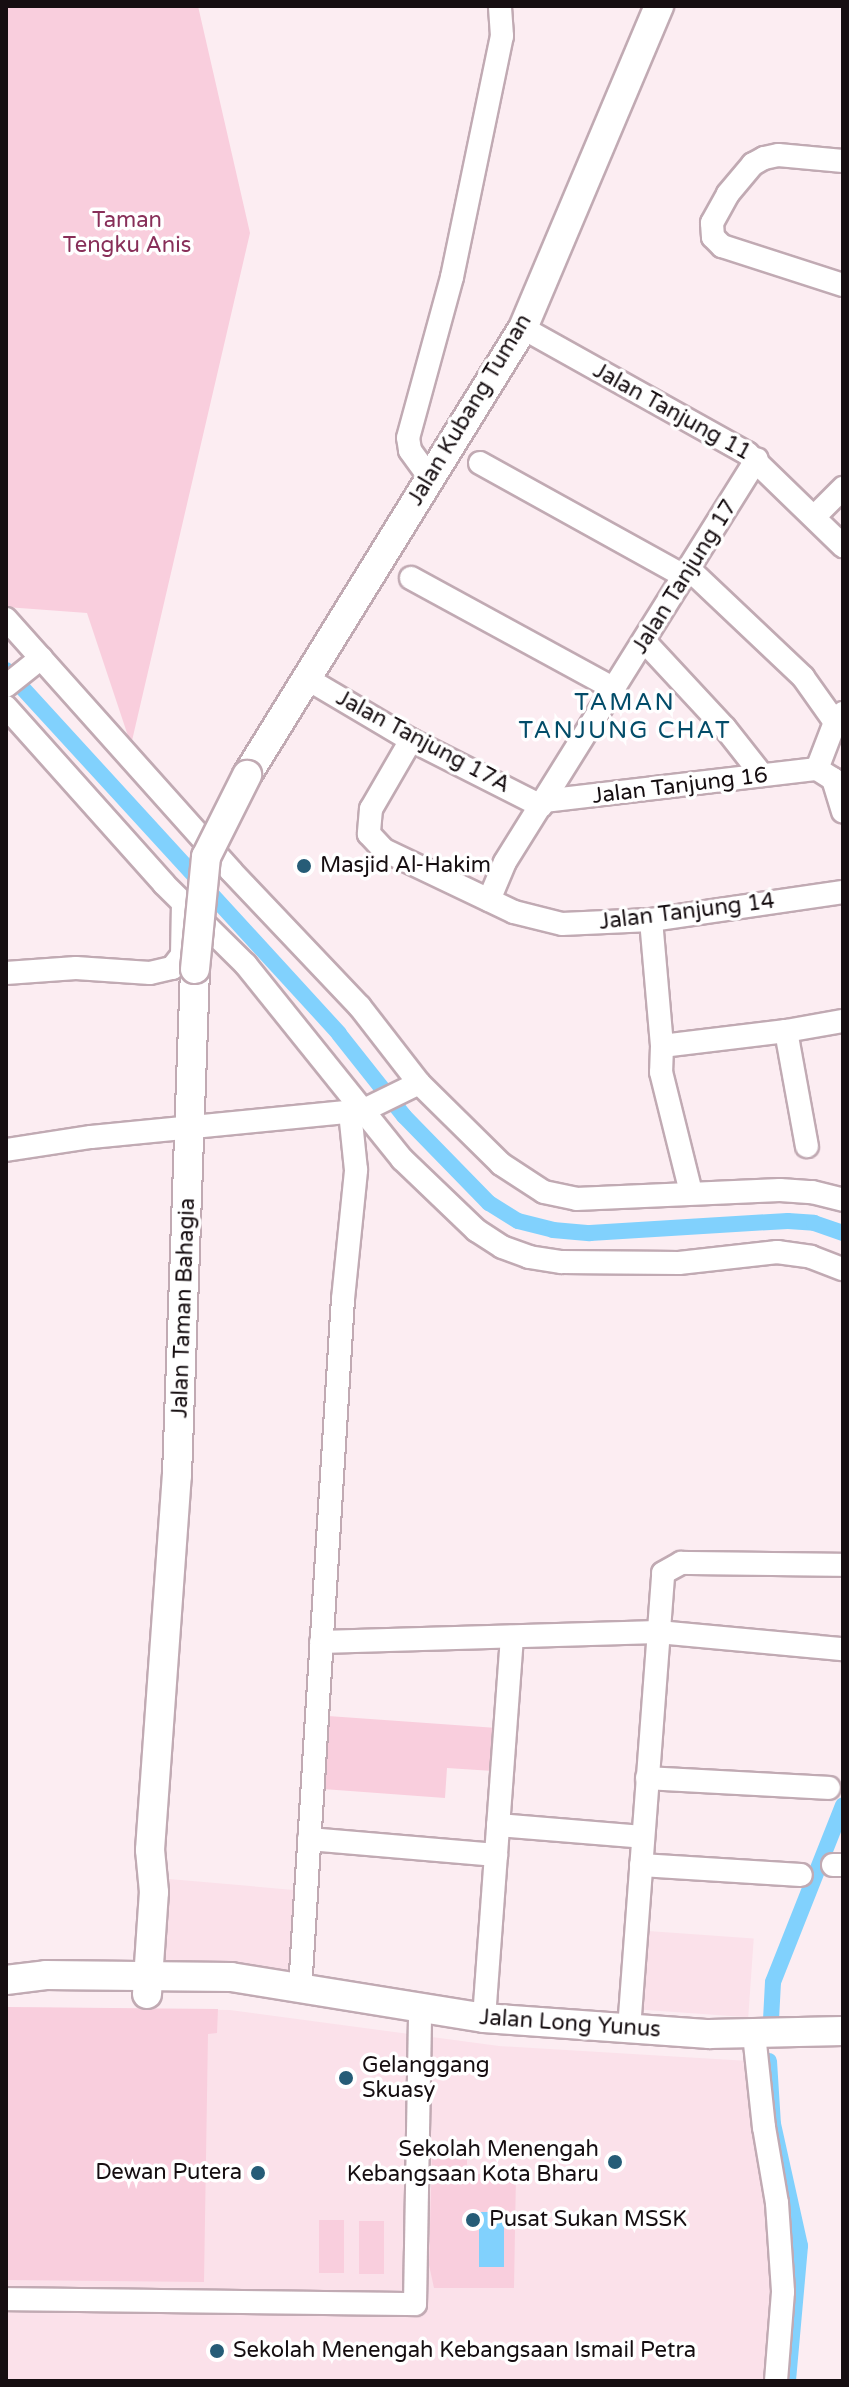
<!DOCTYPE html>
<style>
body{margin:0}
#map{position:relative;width:849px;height:2387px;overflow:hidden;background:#fcedf2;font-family:"Varela Round",sans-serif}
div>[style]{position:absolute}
.built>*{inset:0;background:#fbe1ea;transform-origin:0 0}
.green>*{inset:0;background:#f9cedd;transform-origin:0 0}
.water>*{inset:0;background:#81d1fd;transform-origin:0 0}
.canal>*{height:16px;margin:-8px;padding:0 8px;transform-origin:8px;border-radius:8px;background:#81d1fd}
.roads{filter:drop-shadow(2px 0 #c1aab3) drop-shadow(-2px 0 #c1aab3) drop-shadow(0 2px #c1aab3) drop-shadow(0 -2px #c1aab3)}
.minor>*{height:22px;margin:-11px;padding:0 11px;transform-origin:11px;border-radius:11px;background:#fff}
.major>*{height:28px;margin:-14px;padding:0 14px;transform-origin:14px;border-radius:14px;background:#fff}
.bridges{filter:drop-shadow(2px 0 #c1aab3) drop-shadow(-2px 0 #c1aab3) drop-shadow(0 2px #c1aab3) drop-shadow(0 -2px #c1aab3)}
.major-bridge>*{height:28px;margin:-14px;padding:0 14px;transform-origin:14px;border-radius:14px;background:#fff}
.dots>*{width:22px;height:22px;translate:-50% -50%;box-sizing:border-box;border:4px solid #fff;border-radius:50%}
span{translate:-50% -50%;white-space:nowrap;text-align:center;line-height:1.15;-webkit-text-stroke:7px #fff;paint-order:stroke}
.park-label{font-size:22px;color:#882f59}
.street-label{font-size:22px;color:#160e11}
.poi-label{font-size:22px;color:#160e11}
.left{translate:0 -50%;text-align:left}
.right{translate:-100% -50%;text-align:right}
.neighbourhood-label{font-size:24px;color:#034c69;letter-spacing:2px}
.frame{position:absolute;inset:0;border:8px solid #160e11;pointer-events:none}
</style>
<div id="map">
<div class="built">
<i style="left:169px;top:1879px;width:128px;height:81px;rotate:5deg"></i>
<i style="left:648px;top:1931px;width:106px;height:79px;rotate:4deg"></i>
<i style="clip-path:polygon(6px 2007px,230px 2010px,499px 2046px,749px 2061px,770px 2199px,772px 2292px,767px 2381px,6px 2381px)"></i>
</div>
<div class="green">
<i style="clip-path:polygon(6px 6px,198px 6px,250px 233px,131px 745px,87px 613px,6px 607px)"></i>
<i style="clip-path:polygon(328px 1716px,497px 1728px,493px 1771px,447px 1768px,445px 1798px,323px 1789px)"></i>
<i style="clip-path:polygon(6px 2007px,218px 2009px,217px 2033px,208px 2034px,204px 2282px,6px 2280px)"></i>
<i style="clip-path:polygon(432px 2149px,467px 2150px,467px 2174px,516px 2174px,514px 2288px,434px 2288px,429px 2265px)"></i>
<i style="left:319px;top:2220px;width:25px;height:53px"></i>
<i style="left:359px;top:2221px;width:25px;height:53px"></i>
</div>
<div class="water">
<i style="left:479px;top:2212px;width:25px;height:55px"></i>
</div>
<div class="canal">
<i style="left:6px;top:670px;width:493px;rotate:47.5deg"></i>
<i style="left:339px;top:1034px;width:105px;rotate:51.6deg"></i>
<i style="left:404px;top:1116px;width:122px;rotate:45.7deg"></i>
<i style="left:489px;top:1203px;width:34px;rotate:32deg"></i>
<i style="left:518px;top:1221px;width:36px;rotate:14deg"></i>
<i style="left:553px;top:1230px;width:37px;rotate:5deg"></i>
<i style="left:590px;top:1233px;width:198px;rotate:-3.5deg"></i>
<i style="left:788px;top:1221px;width:26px;rotate:4deg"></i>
<i style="left:814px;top:1223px;width:31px;rotate:19deg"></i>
<i style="left:771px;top:2020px;width:38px;rotate:-87deg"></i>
<i style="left:773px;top:1982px;width:190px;rotate:-68.4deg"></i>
<i style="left:769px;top:2061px;width:63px;rotate:86.4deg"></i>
<i style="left:773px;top:2124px;width:125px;rotate:77.5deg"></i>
<i style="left:800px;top:2246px;width:136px;rotate:95.1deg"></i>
</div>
<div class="roads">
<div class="minor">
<i style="left:843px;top:161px;width:65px;rotate:-174.7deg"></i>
<i style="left:778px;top:155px;width:14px;rotate:168deg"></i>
<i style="left:764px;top:158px;width:13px;rotate:151deg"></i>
<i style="left:753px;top:164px;width:39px;rotate:130deg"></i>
<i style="left:728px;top:194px;width:33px;rotate:119deg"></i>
<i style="left:712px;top:223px;width:14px;rotate:86deg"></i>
<i style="left:713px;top:237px;width:13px;rotate:45deg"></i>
<i style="left:722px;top:246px;width:127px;rotate:17.9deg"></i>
<i style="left:523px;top:328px;width:257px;rotate:29.2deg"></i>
<i style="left:747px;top:453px;width:134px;rotate:44.1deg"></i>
<i style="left:480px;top:463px;width:235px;rotate:29deg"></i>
<i style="left:430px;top:478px;width:34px;rotate:-126deg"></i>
<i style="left:410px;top:450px;width:12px;rotate:-99deg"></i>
<i style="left:408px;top:438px;width:167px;rotate:-74.7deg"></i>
<i style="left:452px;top:277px;width:246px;rotate:-78.3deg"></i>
<i style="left:502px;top:36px;width:30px;rotate:-94deg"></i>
<i style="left:815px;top:516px;width:40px;rotate:-45deg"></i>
<i style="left:690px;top:570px;width:156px;rotate:43.4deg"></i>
<i style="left:803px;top:677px;width:55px;rotate:54.6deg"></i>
<i style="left:411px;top:578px;width:232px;rotate:28.6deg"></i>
<i style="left:6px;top:619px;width:338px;rotate:48.2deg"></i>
<i style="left:231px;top:871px;width:187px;rotate:46.5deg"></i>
<i style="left:360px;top:1007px;width:96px;rotate:52.2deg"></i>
<i style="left:419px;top:1083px;width:115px;rotate:44.6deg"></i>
<i style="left:501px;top:1164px;width:51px;rotate:33.1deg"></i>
<i style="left:544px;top:1192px;width:33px;rotate:12deg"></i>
<i style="left:576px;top:1199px;width:204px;rotate:-2.5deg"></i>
<i style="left:780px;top:1190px;width:32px;rotate:4deg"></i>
<i style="left:812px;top:1192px;width:32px;rotate:14deg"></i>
<i style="left:645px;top:642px;width:117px;rotate:47.1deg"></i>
<i style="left:725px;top:728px;width:60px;rotate:51.8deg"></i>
<i style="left:306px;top:678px;width:122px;rotate:30.6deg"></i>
<i style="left:411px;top:740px;width:146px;rotate:26.9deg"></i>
<i style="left:6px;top:686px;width:45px;rotate:-38.7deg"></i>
<i style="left:6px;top:707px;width:237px;rotate:48.2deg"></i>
<i style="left:164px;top:884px;width:115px;rotate:44.6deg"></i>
<i style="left:246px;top:965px;width:249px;rotate:51.2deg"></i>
<i style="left:402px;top:1159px;width:103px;rotate:43.8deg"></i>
<i style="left:476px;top:1230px;width:31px;rotate:33deg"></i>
<i style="left:502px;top:1247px;width:29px;rotate:20deg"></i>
<i style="left:529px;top:1257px;width:33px;rotate:9deg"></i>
<i style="left:562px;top:1262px;width:117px;rotate:0.5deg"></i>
<i style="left:679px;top:1263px;width:99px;rotate:-6.4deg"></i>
<i style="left:777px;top:1252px;width:34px;rotate:8deg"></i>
<i style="left:811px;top:1257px;width:34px;rotate:21deg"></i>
<i style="left:411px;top:740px;width:80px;rotate:120.1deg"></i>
<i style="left:371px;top:809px;width:25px;rotate:95deg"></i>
<i style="left:369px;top:834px;width:22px;rotate:47deg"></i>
<i style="left:384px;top:850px;width:144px;rotate:25.5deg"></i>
<i style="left:514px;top:912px;width:49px;rotate:14deg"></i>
<i style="left:562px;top:924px;width:89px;rotate:-2.6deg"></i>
<i style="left:651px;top:920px;width:194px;rotate:-8.3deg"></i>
<i style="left:817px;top:769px;width:50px;rotate:-69deg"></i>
<i style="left:835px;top:722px;width:12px;rotate:-48deg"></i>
<i style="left:817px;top:769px;width:19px;rotate:32deg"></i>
<i style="left:833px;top:779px;width:34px;rotate:73deg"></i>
<i style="left:544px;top:801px;width:275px;rotate:-6.7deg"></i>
<i style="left:489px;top:900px;width:41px;rotate:-67.2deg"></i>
<i style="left:505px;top:862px;width:475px;rotate:-58deg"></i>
<i style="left:651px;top:920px;width:126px;rotate:85deg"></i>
<i style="left:662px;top:1046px;width:26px;rotate:92deg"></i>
<i style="left:661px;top:1072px;width:124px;rotate:76deg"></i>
<i style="left:6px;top:973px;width:70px;rotate:-4.1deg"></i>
<i style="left:76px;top:968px;width:74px;rotate:3.9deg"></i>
<i style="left:150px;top:973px;width:23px;rotate:-13deg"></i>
<i style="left:172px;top:968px;width:16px;rotate:-52deg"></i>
<i style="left:182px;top:955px;width:53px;rotate:-88.9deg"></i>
<i style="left:786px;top:1031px;width:117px;rotate:79.7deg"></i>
<i style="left:662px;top:1046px;width:125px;rotate:-6.9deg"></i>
<i style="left:786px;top:1031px;width:58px;rotate:-10deg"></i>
<i style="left:6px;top:1150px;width:86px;rotate:-8.7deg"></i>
<i style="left:91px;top:1137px;width:274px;rotate:-5.6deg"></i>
<i style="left:364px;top:1110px;width:61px;rotate:-26.1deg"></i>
<i style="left:321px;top:1642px;width:337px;rotate:-1.7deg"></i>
<i style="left:658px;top:1632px;width:186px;rotate:5.3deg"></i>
<i style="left:647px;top:1778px;width:182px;rotate:3.1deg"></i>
<i style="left:498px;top:1825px;width:145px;rotate:4.7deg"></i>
<i style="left:309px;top:1839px;width:188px;rotate:4.9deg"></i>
<i style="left:641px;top:1865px;width:160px;rotate:3.6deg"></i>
<i style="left:833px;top:1865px;width:10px"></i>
<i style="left:300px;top:1990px;width:692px;rotate:-86.44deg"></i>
<i style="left:343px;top:1299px;width:130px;rotate:-84.2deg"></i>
<i style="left:356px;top:1170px;width:58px;rotate:-95.9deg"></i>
<i style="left:484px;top:2018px;width:382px;rotate:-85.8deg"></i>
<i style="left:629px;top:2029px;width:457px;rotate:-85.7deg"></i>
<i style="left:663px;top:1573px;width:21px;rotate:-29deg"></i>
<i style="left:681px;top:1563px;width:162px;rotate:0.7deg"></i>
<i style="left:754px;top:2034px;width:94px;rotate:83.9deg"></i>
<i style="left:764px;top:2127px;width:77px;rotate:80.3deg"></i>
<i style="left:777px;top:2203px;width:89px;rotate:86.1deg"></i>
<i style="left:783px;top:2292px;width:89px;rotate:94.5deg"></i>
<i style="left:6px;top:2299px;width:409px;rotate:0.7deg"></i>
<i style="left:415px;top:2304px;width:293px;rotate:-89deg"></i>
</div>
<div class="major">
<i style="left:247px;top:775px;width:525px;rotate:-58.31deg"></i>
<i style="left:523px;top:328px;width:350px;rotate:-67.1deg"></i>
<i style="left:6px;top:1980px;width:40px;rotate:-7.1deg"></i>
<i style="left:46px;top:1975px;width:185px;rotate:0.6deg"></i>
<i style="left:231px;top:1977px;width:256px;rotate:9.2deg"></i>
<i style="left:484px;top:2018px;width:226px;rotate:4.1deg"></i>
<i style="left:709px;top:2034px;width:134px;rotate:-1.3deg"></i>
<i style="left:147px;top:1994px;width:102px;rotate:-86.1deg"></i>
<i style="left:154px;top:1892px;width:42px;rotate:-95.4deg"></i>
<i style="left:150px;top:1850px;width:376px;rotate:-85.9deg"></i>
<i style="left:177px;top:1475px;width:506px;rotate:-87.96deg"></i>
</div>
</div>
<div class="bridges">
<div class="major-bridge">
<i style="left:195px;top:969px;width:113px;rotate:-84.4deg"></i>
<i style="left:206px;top:857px;width:92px;rotate:-63.4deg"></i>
</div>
</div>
<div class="dots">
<i style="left:304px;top:866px;background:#265c77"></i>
<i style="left:346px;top:2078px;background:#265c77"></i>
<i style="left:615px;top:2162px;background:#265c77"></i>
<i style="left:258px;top:2173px;background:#265c77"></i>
<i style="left:473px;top:2220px;background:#265c77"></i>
<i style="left:217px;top:2351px;background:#265c77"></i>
</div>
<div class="park-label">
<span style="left:127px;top:233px">Taman<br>Tengku Anis</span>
</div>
<div class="street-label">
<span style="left:470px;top:410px;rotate:-59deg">Jalan Kubang Tuman</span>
<span style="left:672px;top:412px;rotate:29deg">Jalan Tanjung 11</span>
<span style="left:685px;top:577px;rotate:-58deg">Jalan Tanjung 17</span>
<span style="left:423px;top:742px;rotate:28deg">Jalan Tanjung 17A</span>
<span style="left:680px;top:786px;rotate:-7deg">Jalan Tanjung 16</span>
<span style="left:687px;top:912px;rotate:-7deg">Jalan Tanjung 14</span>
<span style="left:184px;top:1308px;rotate:-88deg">Jalan Taman Bahagia</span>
<span style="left:570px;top:2024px;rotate:4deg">Jalan Long Yunus</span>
</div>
<div class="poi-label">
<span class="left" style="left:320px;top:866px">Masjid Al-Hakim</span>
<span class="left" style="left:362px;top:2078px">Gelanggang<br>Skuasy</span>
<span class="right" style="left:599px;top:2162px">Sekolah Menengah<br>Kebangsaan Kota Bharu</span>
<span class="right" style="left:242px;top:2173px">Dewan Putera</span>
<span class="left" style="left:489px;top:2220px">Pusat Sukan MSSK</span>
<span class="left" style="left:233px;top:2351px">Sekolah Menengah Kebangsaan Ismail Petra</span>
</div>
<div class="neighbourhood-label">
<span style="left:625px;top:717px">TAMAN<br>TANJUNG CHAT</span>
</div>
<div class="frame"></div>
</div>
